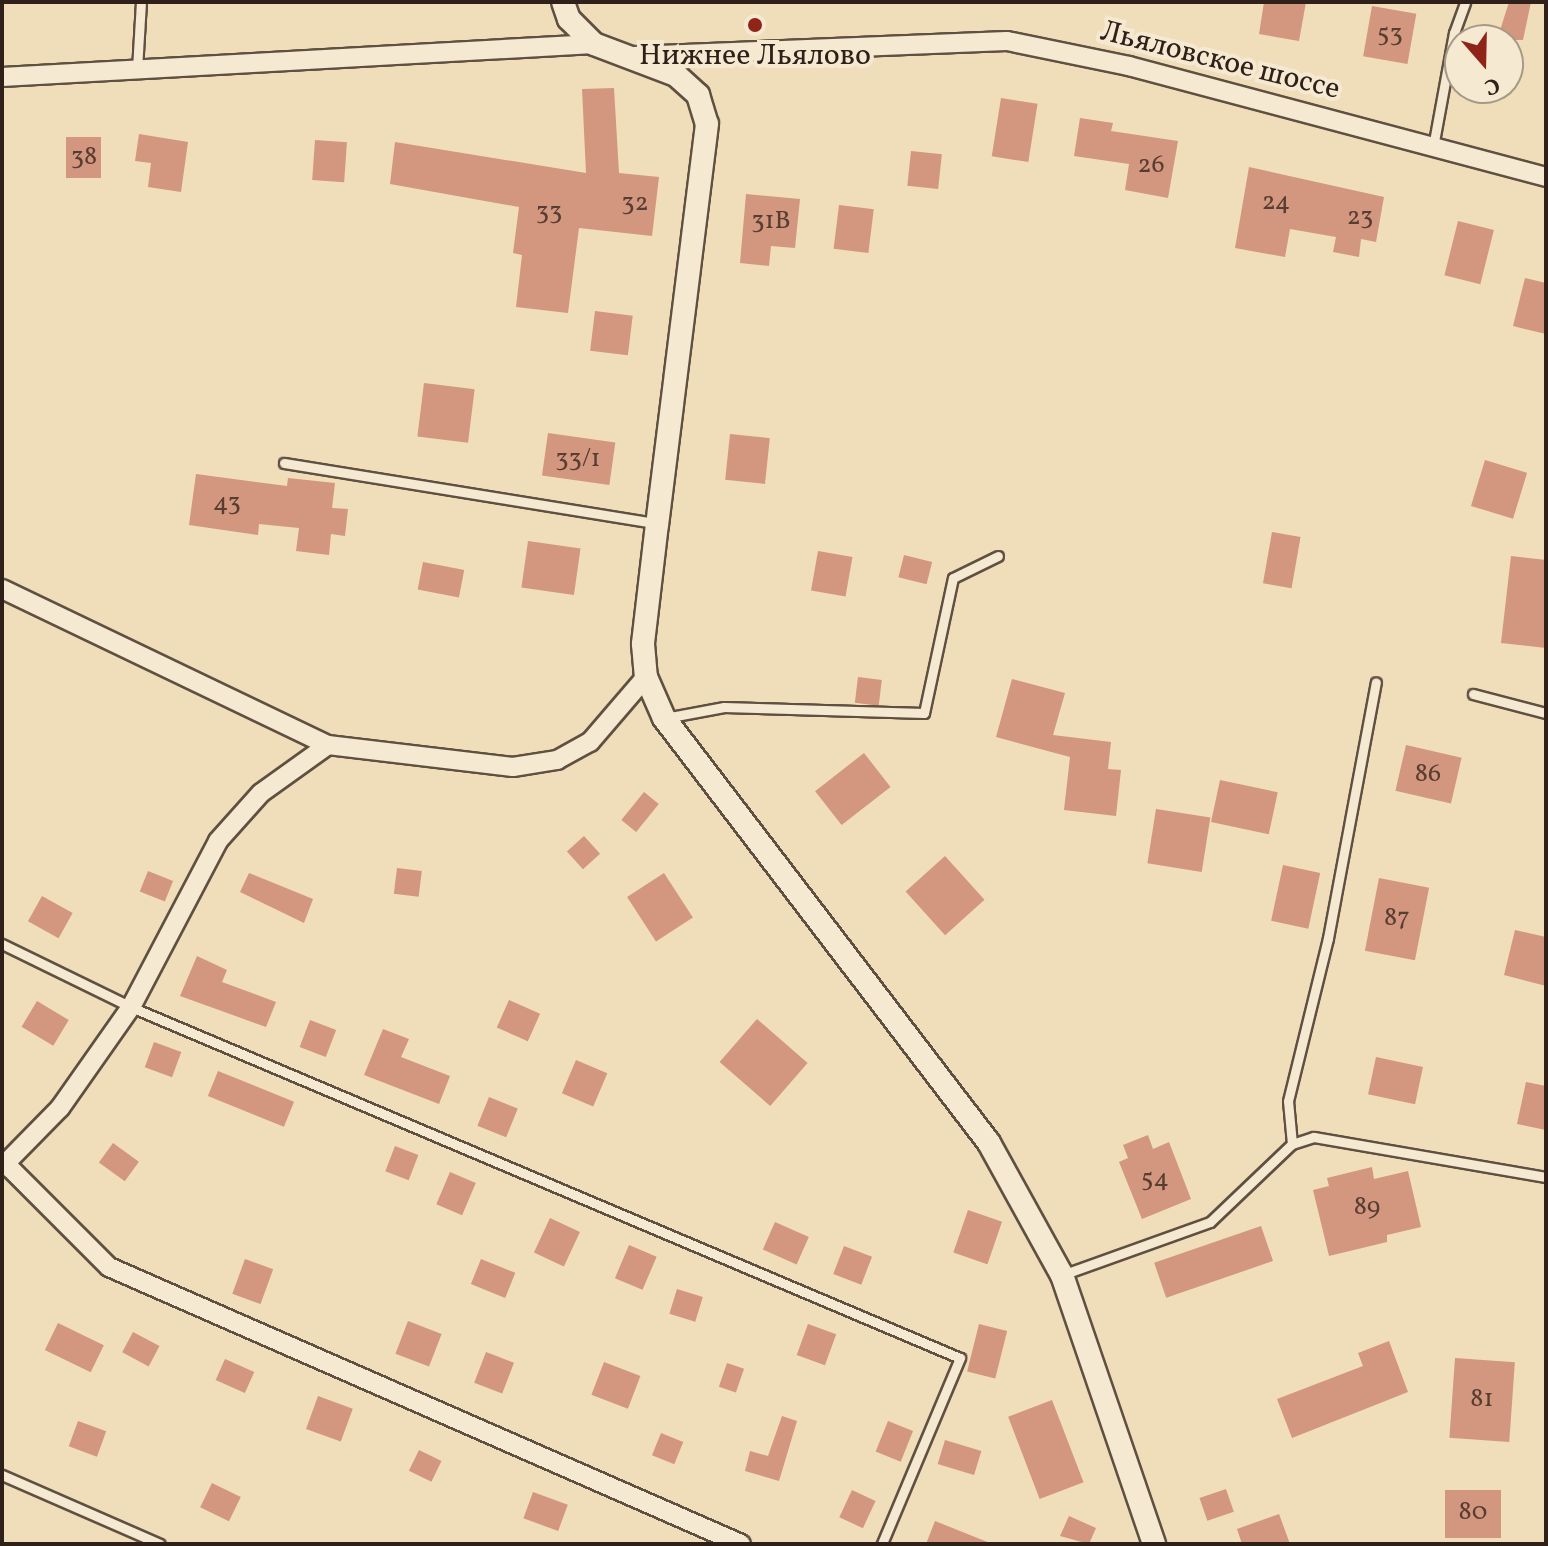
<!DOCTYPE html>
<meta charset="utf-8">
<style>
body{margin:0}
#map{position:relative;width:1548px;height:1546px;overflow:hidden;background:#f0ddb9;font-family:Vollkorn,serif}
div>[style]{position:absolute}
.building>*{inset:0;background:#d3967f;transform-origin:0 0}
.roads{filter:drop-shadow(2px 0 #5f5041) drop-shadow(-2px 0 #5f5041) drop-shadow(0 2px #5f5041) drop-shadow(0 -2px #5f5041)}
.service>*{height:9px;margin:-4.5px;padding:0 4.5px;transform-origin:4.5px;border-radius:4.5px;background:#f5e9d2}
.minor>*{height:18px;margin:-9px;padding:0 9px;transform-origin:9px;border-radius:9px;background:#f5e9d2}
.tertiary>*{height:22px;margin:-11px;padding:0 11px;transform-origin:11px;border-radius:11px;background:#f5e9d2}
.dots>*{width:22px;height:22px;translate:-50% -50%;box-sizing:border-box;border:4px solid #f5e9d2;border-radius:50%}
span{translate:-50% -50%;white-space:nowrap;text-align:center;line-height:1.15;-webkit-text-stroke:8px #f5e9d2;paint-order:stroke}
.number-label{font-size:26px;color:#583e32}
.number-label span{-webkit-text-stroke-width:0}
.poi-label{font-size:30px;color:#2f2119}
.street-label{font-size:30px;color:#2f2119}
.frame{position:absolute;inset:0;border:4px solid #2f2119;pointer-events:none}
.north{position:absolute;left:1444px;top:24px;width:80px;height:80px;box-sizing:border-box;background:#f5e9d2;border:2px solid #a69988;border-radius:50%;rotate:160deg;font-size:22px;font-weight:700;line-height:32px;text-align:center;color:#2f2119}
.north::after{content:'';display:block;margin:auto;width:28px;height:36px;background:#8f2418;clip-path:polygon(50% 0,100% 100%,50% 72%,0 100%)}
</style>
<div id="map">
<div class="building">
<i style="clip-path:polygon(1264px 2px,1306px 2px,1299px 41px,1259px 34px)"></i>
<i style="clip-path:polygon(1509px 2px,1531px 2px,1523px 40px,1497px 40px)"></i>
<i style="left:1372px;top:6px;width:45px;height:51px;rotate:10deg"></i>
<i style="clip-path:polygon(614px 88px,619px 173px,659px 177px,652px 236px,579px 228px,568px 313px,516px 307px,522px 255px,513px 253px,519px 207px,390px 184px,395px 142px,586px 173px,582px 89px)"></i>
<i style="left:1001px;top:98px;width:37px;height:59px;rotate:9deg"></i>
<i style="clip-path:polygon(1080px 118px,1113px 123px,1111px 131px,1178px 141px,1168px 198px,1125px 190px,1129px 164px,1074px 156px)"></i>
<i style="clip-path:polygon(139px 134px,188px 142px,181px 192px,148px 187px,151px 163px,135px 161px)"></i>
<i style="left:66px;top:137px;width:35px;height:41px"></i>
<i style="left:315px;top:140px;width:32px;height:40px;rotate:4deg"></i>
<i style="left:911px;top:151px;width:31px;height:35px;rotate:6deg"></i>
<i style="clip-path:polygon(1249px 167px,1384px 197px,1376px 242px,1361px 239px,1359px 257px,1333px 252px,1336px 237px,1290px 229px,1285px 257px,1235px 248px)"></i>
<i style="clip-path:polygon(746px 194px,800px 199px,795px 248px,771px 246px,769px 266px,740px 263px)"></i>
<i style="left:839px;top:205px;width:35px;height:44px;rotate:7deg"></i>
<i style="left:1458px;top:221px;width:37px;height:56px;rotate:14deg"></i>
<i style="clip-path:polygon(1525px 278px,1546px 283px,1546px 334px,1513px 326px)"></i>
<i style="left:595px;top:311px;width:38px;height:40px;rotate:7deg"></i>
<i style="left:424px;top:383px;width:51px;height:54px;rotate:7deg"></i>
<i style="left:548px;top:433px;width:68px;height:43px;rotate:8deg"></i>
<i style="left:730px;top:434px;width:40px;height:46px;rotate:6deg"></i>
<i style="left:1485px;top:460px;width:44px;height:48px;rotate:17deg"></i>
<i style="clip-path:polygon(196px 474px,287px 486px,288px 478px,335px 483px,332px 508px,348px 509px,345px 536px,331px 534px,329px 555px,296px 551px,299px 528px,259px 524px,258px 535px,189px 525px)"></i>
<i style="left:1272px;top:532px;width:29px;height:52px;rotate:10deg"></i>
<i style="left:528px;top:541px;width:53px;height:47px;rotate:8deg"></i>
<i style="left:818px;top:551px;width:35px;height:40px;rotate:10deg"></i>
<i style="left:904px;top:555px;width:29px;height:23px;rotate:14deg"></i>
<i style="clip-path:polygon(1511px 556px,1546px 560px,1546px 648px,1501px 643px)"></i>
<i style="left:423px;top:562px;width:42px;height:28px;rotate:11deg"></i>
<i style="left:858px;top:677px;width:24px;height:26px;rotate:7deg"></i>
<i style="clip-path:polygon(1012px 679px,1065px 693px,1053px 735px,1111px 742px,1108px 769px,1121px 770px,1116px 816px,1064px 810px,1070px 757px,996px 737px)"></i>
<i style="left:1406px;top:745px;width:57px;height:47px;rotate:13deg"></i>
<i style="left:864px;top:753px;width:43px;height:62px;rotate:52deg"></i>
<i style="left:1220px;top:780px;width:59px;height:43px;rotate:12deg"></i>
<i style="left:644px;top:792px;width:19px;height:36px;rotate:39deg"></i>
<i style="left:1156px;top:809px;width:55px;height:55px;rotate:9deg"></i>
<i style="left:584px;top:836px;width:24px;height:23px;rotate:48deg"></i>
<i style="left:945px;top:856px;width:59px;height:53px;rotate:48deg"></i>
<i style="left:1283px;top:865px;width:38px;height:57px;rotate:12deg"></i>
<i style="left:397px;top:868px;width:25px;height:26px;rotate:7deg"></i>
<i style="left:148px;top:871px;width:27px;height:22px;rotate:22deg"></i>
<i style="clip-path:polygon(249px 873px,313px 899px,304px 923px,240px 892px)"></i>
<i style="left:664px;top:873px;width:53px;height:44px;rotate:57deg"></i>
<i style="left:1379px;top:878px;width:51px;height:74px;rotate:11deg"></i>
<i style="left:42px;top:896px;width:35px;height:29px;rotate:29deg"></i>
<i style="clip-path:polygon(1515px 930px,1546px 937px,1546px 986px,1504px 975px)"></i>
<i style="clip-path:polygon(197px 956px,227px 970px,222px 982px,276px 1002px,266px 1027px,180px 996px)"></i>
<i style="left:509px;top:1000px;width:34px;height:30px;rotate:24deg"></i>
<i style="left:37px;top:1001px;width:37px;height:30px;rotate:31deg"></i>
<i style="left:757px;top:1019px;width:67px;height:57px;rotate:41deg"></i>
<i style="left:310px;top:1020px;width:28px;height:29px;rotate:21deg"></i>
<i style="clip-path:polygon(383px 1029px,409px 1039px,401px 1057px,450px 1076px,439px 1104px,364px 1075px)"></i>
<i style="left:154px;top:1042px;width:29px;height:27px;rotate:20deg"></i>
<i style="left:1376px;top:1057px;width:48px;height:38px;rotate:12deg"></i>
<i style="left:576px;top:1060px;width:34px;height:36px;rotate:23deg"></i>
<i style="left:218px;top:1071px;width:82px;height:27px;rotate:22deg"></i>
<i style="clip-path:polygon(1526px 1082px,1546px 1086px,1546px 1130px,1517px 1124px)"></i>
<i style="left:489px;top:1097px;width:31px;height:31px;rotate:22deg"></i>
<i style="clip-path:polygon(1148px 1135px,1153px 1149px,1169px 1142px,1191px 1199px,1142px 1219px,1119px 1162px,1128px 1158px,1123px 1145px)"></i>
<i style="left:113px;top:1143px;width:32px;height:24px;rotate:36deg"></i>
<i style="left:395px;top:1146px;width:25px;height:27px;rotate:21deg"></i>
<i style="clip-path:polygon(1372px 1167px,1374px 1179px,1408px 1171px,1421px 1227px,1387px 1235px,1387px 1242px,1329px 1256px,1313px 1190px,1329px 1186px,1327px 1178px)"></i>
<i style="left:450px;top:1172px;width:28px;height:35px;rotate:23deg"></i>
<i style="left:968px;top:1210px;width:36px;height:45px;rotate:19deg"></i>
<i style="left:550px;top:1218px;width:33px;height:38px;rotate:25deg"></i>
<i style="left:775px;top:1222px;width:37px;height:30px;rotate:24deg"></i>
<i style="left:1261px;top:1226px;width:37px;height:113px;rotate:71deg"></i>
<i style="left:629px;top:1245px;width:30px;height:36px;rotate:23deg"></i>
<i style="left:844px;top:1246px;width:30px;height:30px;rotate:21deg"></i>
<i style="left:245px;top:1259px;width:30px;height:37px;rotate:20deg"></i>
<i style="left:481px;top:1259px;width:37px;height:27px;rotate:22deg"></i>
<i style="left:677px;top:1289px;width:27px;height:26px;rotate:17deg"></i>
<i style="left:408px;top:1321px;width:36px;height:35px;rotate:21deg"></i>
<i style="left:58px;top:1323px;width:51px;height:30px;rotate:26deg"></i>
<i style="left:808px;top:1324px;width:30px;height:33px;rotate:20deg"></i>
<i style="left:979px;top:1324px;width:29px;height:49px;rotate:14deg"></i>
<i style="left:133px;top:1332px;width:30px;height:23px;rotate:28deg"></i>
<i style="clip-path:polygon(1389px 1341px,1408px 1392px,1292px 1438px,1277px 1399px,1363px 1366px,1358px 1353px)"></i>
<i style="left:486px;top:1352px;width:30px;height:33px;rotate:21deg"></i>
<i style="left:1455px;top:1358px;width:60px;height:80px;rotate:4deg"></i>
<i style="left:225px;top:1359px;width:32px;height:23px;rotate:24deg"></i>
<i style="left:604px;top:1362px;width:39px;height:35px;rotate:21deg"></i>
<i style="left:727px;top:1363px;width:18px;height:25px;rotate:19deg"></i>
<i style="left:318px;top:1396px;width:37px;height:35px;rotate:20deg"></i>
<i style="left:1052px;top:1400px;width:88px;height:47px;rotate:69deg"></i>
<i style="clip-path:polygon(782px 1416px,797px 1421px,779px 1481px,745px 1471px,750px 1451px,768px 1456px)"></i>
<i style="left:78px;top:1421px;width:30px;height:27px;rotate:20deg"></i>
<i style="left:888px;top:1421px;width:27px;height:33px;rotate:22deg"></i>
<i style="left:661px;top:1433px;width:24px;height:24px;rotate:22deg"></i>
<i style="left:945px;top:1440px;width:38px;height:25px;rotate:17deg"></i>
<i style="left:419px;top:1450px;width:25px;height:23px;rotate:26deg"></i>
<i style="left:212px;top:1483px;width:32px;height:27px;rotate:26deg"></i>
<i style="left:1226px;top:1489px;width:24px;height:28px;rotate:71deg"></i>
<i style="left:852px;top:1490px;width:26px;height:30px;rotate:25deg"></i>
<i style="left:1445px;top:1490px;width:56px;height:48px"></i>
<i style="left:533px;top:1492px;width:37px;height:28px;rotate:20deg"></i>
<i style="clip-path:polygon(1279px 1514px,1290px 1544px,1242px 1544px,1237px 1529px)"></i>
<i style="clip-path:polygon(1069px 1516px,1096px 1528px,1089px 1544px,1060px 1536px)"></i>
<i style="clip-path:polygon(935px 1521px,990px 1543px,990px 1544px,926px 1544px)"></i>
</div>
<div class="roads">
<div class="service">
<i style="left:137px;top:69px;width:67px;rotate:-86.6deg"></i>
<i style="left:1433px;top:147px;width:116px;rotate:-79.6deg"></i>
<i style="left:1454px;top:33px;width:33px;rotate:-70deg"></i>
<i style="left:284px;top:463px;width:377px;rotate:9.2deg"></i>
<i style="left:1473px;top:694px;width:75px;rotate:14.6deg"></i>
<i style="left:665px;top:718px;width:60px;rotate:-10.6deg"></i>
<i style="left:724px;top:707px;width:200px;rotate:1.7deg"></i>
<i style="left:924px;top:713px;width:138px;rotate:-77.9deg"></i>
<i style="left:953px;top:578px;width:50px;rotate:-26.1deg"></i>
<i style="left:2px;top:944px;width:144px;rotate:26deg"></i>
<i style="left:131px;top:1007px;width:900px;rotate:22.95deg"></i>
<i style="left:960px;top:1358px;width:202px;rotate:112.8deg"></i>
<i style="left:1292px;top:1144px;width:43px;rotate:-95.3deg"></i>
<i style="left:1288px;top:1101px;width:168px;rotate:-76.2deg"></i>
<i style="left:1328px;top:938px;width:260px;rotate:-79.4deg"></i>
<i style="left:1062px;top:1275px;width:157px;rotate:-19.7deg"></i>
<i style="left:1210px;top:1222px;width:113px;rotate:-43.6deg"></i>
<i style="left:1292px;top:1144px;width:23px;rotate:-18deg"></i>
<i style="left:1314px;top:1137px;width:235px;rotate:9.8deg"></i>
<i style="left:2px;top:1475px;width:172px;rotate:23.6deg"></i>
</div>
<div class="minor">
<i style="left:634px;top:56px;width:373px;rotate:-2.3deg"></i>
<i style="left:1007px;top:41px;width:125px;rotate:11.6deg"></i>
<i style="left:1129px;top:66px;width:432px;rotate:14.9deg"></i>
<i style="left:2px;top:77px;width:593px;rotate:-3.19deg"></i>
<i style="left:2px;top:589px;width:361px;rotate:25.6deg"></i>
<i style="left:328px;top:745px;width:186px;rotate:6.8deg"></i>
<i style="left:513px;top:767px;width:45px;rotate:-9deg"></i>
<i style="left:557px;top:760px;width:38px;rotate:-29deg"></i>
<i style="left:590px;top:742px;width:86px;rotate:-49.3deg"></i>
<i style="left:7px;top:1165px;width:144px;rotate:45deg"></i>
<i style="left:109px;top:1267px;width:690px;rotate:23.67deg"></i>
<i style="left:2px;top:1167px;width:83px;rotate:-45.5deg"></i>
<i style="left:60px;top:1108px;width:123px;rotate:-54.9deg"></i>
<i style="left:131px;top:1007px;width:187px;rotate:-62.3deg"></i>
<i style="left:218px;top:841px;width:64px;rotate:-48.1deg"></i>
<i style="left:261px;top:793px;width:82px;rotate:-35.6deg"></i>
</div>
<div class="tertiary">
<i style="left:563px;top:2px;width:18px;rotate:71deg"></i>
<i style="left:569px;top:19px;width:35px;rotate:45deg"></i>
<i style="left:594px;top:44px;width:88px;rotate:20.7deg"></i>
<i style="left:676px;top:75px;width:30px;rotate:42deg"></i>
<i style="left:698px;top:95px;width:30px;rotate:73deg"></i>
<i style="left:707px;top:124px;width:403px;rotate:97.1deg"></i>
<i style="left:657px;top:524px;width:121px;rotate:96.7deg"></i>
<i style="left:643px;top:644px;width:33px;rotate:85deg"></i>
<i style="left:646px;top:677px;width:45px;rotate:66.3deg"></i>
<i style="left:664px;top:718px;width:535px;rotate:52.59deg"></i>
<i style="left:989px;top:1143px;width:151px;rotate:61.1deg"></i>
<i style="left:1062px;top:1275px;width:284px;rotate:71.1deg"></i>
</div>
</div>
<div class="dots">
<i style="left:755px;top:25px;background:#8f2418"></i>
</div>
<div class="number-label">
<span style="left:1390px;top:35px">53</span>
<span style="left:84px;top:158px">38</span>
<span style="left:1151px;top:166px">26</span>
<span style="left:1276px;top:203px">24</span>
<span style="left:635px;top:204px">32</span>
<span style="left:549px;top:213px">33</span>
<span style="left:1360px;top:218px">23</span>
<span style="left:771px;top:222px">31В</span>
<span style="left:578px;top:460px">33/1</span>
<span style="left:227px;top:504px">43</span>
<span style="left:1428px;top:775px">86</span>
<span style="left:1397px;top:919px">87</span>
<span style="left:1155px;top:1180px">54</span>
<span style="left:1367px;top:1208px">89</span>
<span style="left:1482px;top:1400px">81</span>
<span style="left:1473px;top:1513px">80</span>
</div>
<div class="poi-label">
<span style="left:755px;top:56px">Нижнее Льялово</span>
</div>
<div class="street-label">
<span style="left:1220px;top:61px;rotate:14deg">Льяловское шоссе</span>
</div>
<div class="frame"></div>
<div class="north">С</div>
</div>
